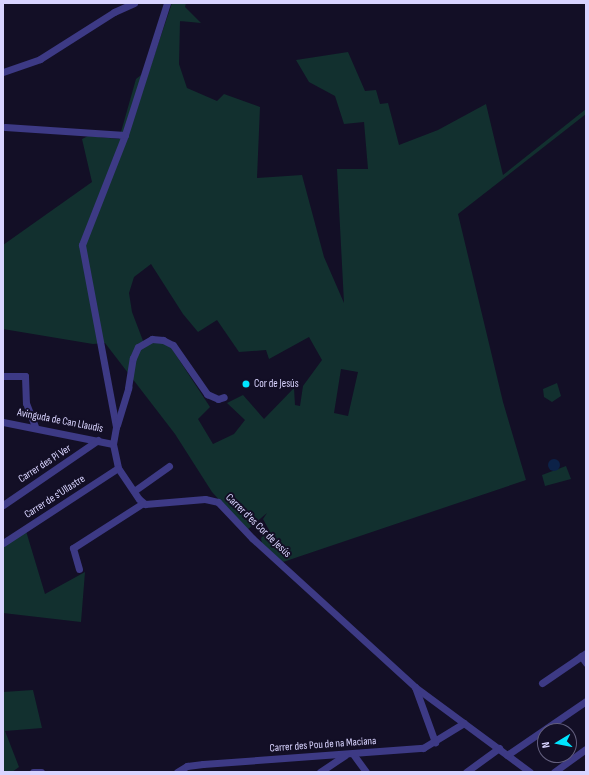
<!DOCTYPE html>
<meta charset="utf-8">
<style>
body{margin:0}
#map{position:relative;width:589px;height:775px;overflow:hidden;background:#130f26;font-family:"Sofia Sans Condensed",sans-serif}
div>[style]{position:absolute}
.green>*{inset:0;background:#12302f}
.water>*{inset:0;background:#0c2248}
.round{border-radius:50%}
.minor>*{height:7px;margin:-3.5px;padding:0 3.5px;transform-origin:3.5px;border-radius:3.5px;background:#3d3a85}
.dots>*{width:11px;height:11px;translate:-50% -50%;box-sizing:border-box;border:2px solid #130f26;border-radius:50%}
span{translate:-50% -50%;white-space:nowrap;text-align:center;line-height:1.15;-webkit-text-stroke:4px #130f26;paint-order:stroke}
.poi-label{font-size:11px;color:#d9d4ff}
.left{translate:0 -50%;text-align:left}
.street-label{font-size:11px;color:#d9d4ff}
.frame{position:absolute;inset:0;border:4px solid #d9d4ff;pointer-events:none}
.north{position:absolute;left:537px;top:723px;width:40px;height:40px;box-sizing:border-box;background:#130f26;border:1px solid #625e7d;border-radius:50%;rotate:260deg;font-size:11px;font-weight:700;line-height:16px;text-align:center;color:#d9d4ff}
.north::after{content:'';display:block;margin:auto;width:14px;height:18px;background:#00e5ff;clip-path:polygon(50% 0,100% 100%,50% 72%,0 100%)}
</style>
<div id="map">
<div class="green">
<i style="clip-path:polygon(evenodd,172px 3px,186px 3px,185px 7px,201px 23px,180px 21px,179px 64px,187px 88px,217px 101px,224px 94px,260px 107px,257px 178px,302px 175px,324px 257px,344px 303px,337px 169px,368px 169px,364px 122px,344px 124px,335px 96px,309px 82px,296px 60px,348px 52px,365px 91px,376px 90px,380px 104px,388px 103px,399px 145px,438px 130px,486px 104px,503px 175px,586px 109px,586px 114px,458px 214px,503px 402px,526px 480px,283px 562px,262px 544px,261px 538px,269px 530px,263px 519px,267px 513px,247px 530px,212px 492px,175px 434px,105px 343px,93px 344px,3px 329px,3px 245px,92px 182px,82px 139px,88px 136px,119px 139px,136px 79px,150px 68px,172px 3px,151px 264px,183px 314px,198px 332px,217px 320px,239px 352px,266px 350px,269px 359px,309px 337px,322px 360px,303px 386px,300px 406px,295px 405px,294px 388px,264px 419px,243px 395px,227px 403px,245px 420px,234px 434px,213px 444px,198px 419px,210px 407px,172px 349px,165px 343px,154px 341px,145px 346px,132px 312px,129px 293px,134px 277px,151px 264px,172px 3px,341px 369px,358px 372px,348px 416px,334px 413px,341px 369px)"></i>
<i style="clip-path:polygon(557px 383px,561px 396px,552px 402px,544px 397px,543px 389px)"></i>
<i style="clip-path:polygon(566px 466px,571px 479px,545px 486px,542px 475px)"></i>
<i style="clip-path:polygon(26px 531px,45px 594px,85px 572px,81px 622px,3px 613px,3px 546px)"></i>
<i style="clip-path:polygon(33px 690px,42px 728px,5px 731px,19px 767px,12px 772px,3px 772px,3px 692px)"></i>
</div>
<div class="water">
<i class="round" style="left:548px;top:459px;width:12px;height:12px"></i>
</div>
<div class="minor">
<i style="left:167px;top:3px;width:139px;rotate:107.7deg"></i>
<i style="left:125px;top:135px;width:118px;rotate:111.4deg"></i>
<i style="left:82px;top:245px;width:185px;rotate:79.4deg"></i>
<i style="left:116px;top:427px;width:17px;rotate:100deg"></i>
<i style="left:113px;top:444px;width:25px;rotate:78deg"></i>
<i style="left:118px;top:468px;width:37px;rotate:56deg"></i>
<i style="left:139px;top:499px;width:8px;rotate:40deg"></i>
<i style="left:145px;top:504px;width:60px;rotate:-4.8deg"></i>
<i style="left:205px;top:499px;width:13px;rotate:13deg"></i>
<i style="left:218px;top:502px;width:50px;rotate:46.6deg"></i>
<i style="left:252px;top:538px;width:221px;rotate:42.4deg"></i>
<i style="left:415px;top:687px;width:143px;rotate:36.5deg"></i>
<i style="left:3px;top:72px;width:39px;rotate:-19deg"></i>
<i style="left:40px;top:59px;width:88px;rotate:-32.4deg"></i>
<i style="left:114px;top:12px;width:22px;rotate:-24deg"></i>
<i style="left:5px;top:127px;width:120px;rotate:3.8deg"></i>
<i style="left:3px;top:376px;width:22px"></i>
<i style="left:25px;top:376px;width:27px;rotate:88deg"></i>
<i style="left:26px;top:403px;width:26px;rotate:69deg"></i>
<i style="left:3px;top:422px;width:112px;rotate:11.3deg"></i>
<i style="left:117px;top:425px;width:39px;rotate:-73deg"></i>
<i style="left:128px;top:388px;width:30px;rotate:-81deg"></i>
<i style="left:133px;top:358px;width:12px;rotate:-66deg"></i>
<i style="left:138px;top:347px;width:16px;rotate:-30deg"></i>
<i style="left:152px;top:339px;width:11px;rotate:5deg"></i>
<i style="left:163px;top:340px;width:11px;rotate:27deg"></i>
<i style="left:173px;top:345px;width:60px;rotate:55.2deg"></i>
<i style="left:207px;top:394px;width:12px;rotate:24deg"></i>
<i style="left:218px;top:399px;width:6px;rotate:-18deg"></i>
<i style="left:134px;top:491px;width:43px;rotate:-35.5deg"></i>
<i style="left:3px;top:505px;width:115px;rotate:-34.4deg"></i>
<i style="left:3px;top:543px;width:137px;rotate:-33.1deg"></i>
<i style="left:79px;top:569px;width:22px;rotate:-106deg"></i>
<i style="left:73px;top:548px;width:83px;rotate:-32.7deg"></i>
<i style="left:581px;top:656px;width:9px;rotate:54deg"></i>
<i style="left:542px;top:683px;width:53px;rotate:-34.3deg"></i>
<i style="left:415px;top:687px;width:59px;rotate:70deg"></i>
<i style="left:353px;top:754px;width:22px;rotate:54deg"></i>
<i style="left:507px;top:755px;width:96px;rotate:-34.4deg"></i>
<i style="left:33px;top:772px;width:8px"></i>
<i style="left:177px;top:772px;width:12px;rotate:-31deg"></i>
<i style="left:187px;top:766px;width:16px;rotate:-7deg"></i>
<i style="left:203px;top:764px;width:221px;rotate:-4.2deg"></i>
<i style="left:423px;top:748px;width:48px;rotate:-31.4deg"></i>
<i style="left:320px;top:772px;width:30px;rotate:-34deg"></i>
<i style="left:466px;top:772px;width:41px;rotate:-36deg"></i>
<i style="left:554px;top:772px;width:39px;rotate:-36deg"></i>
</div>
<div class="dots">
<i style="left:246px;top:384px;background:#00e5ff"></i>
</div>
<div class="poi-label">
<span class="left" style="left:254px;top:384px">Cor de Jesús</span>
</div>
<div class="street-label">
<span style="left:60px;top:421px;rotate:11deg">Avinguda de Can Llaudis</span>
<span style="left:45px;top:464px;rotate:-33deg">Carrer des Pi Ver</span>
<span style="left:55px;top:497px;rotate:-33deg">Carrer de s'Ullastre</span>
<span style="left:258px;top:526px;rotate:44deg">Carrer d'es Cor de Jesús</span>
<span style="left:323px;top:745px;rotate:-4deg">Carrer des Pou de na Maciana</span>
</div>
<div class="frame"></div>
<div class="north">N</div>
</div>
